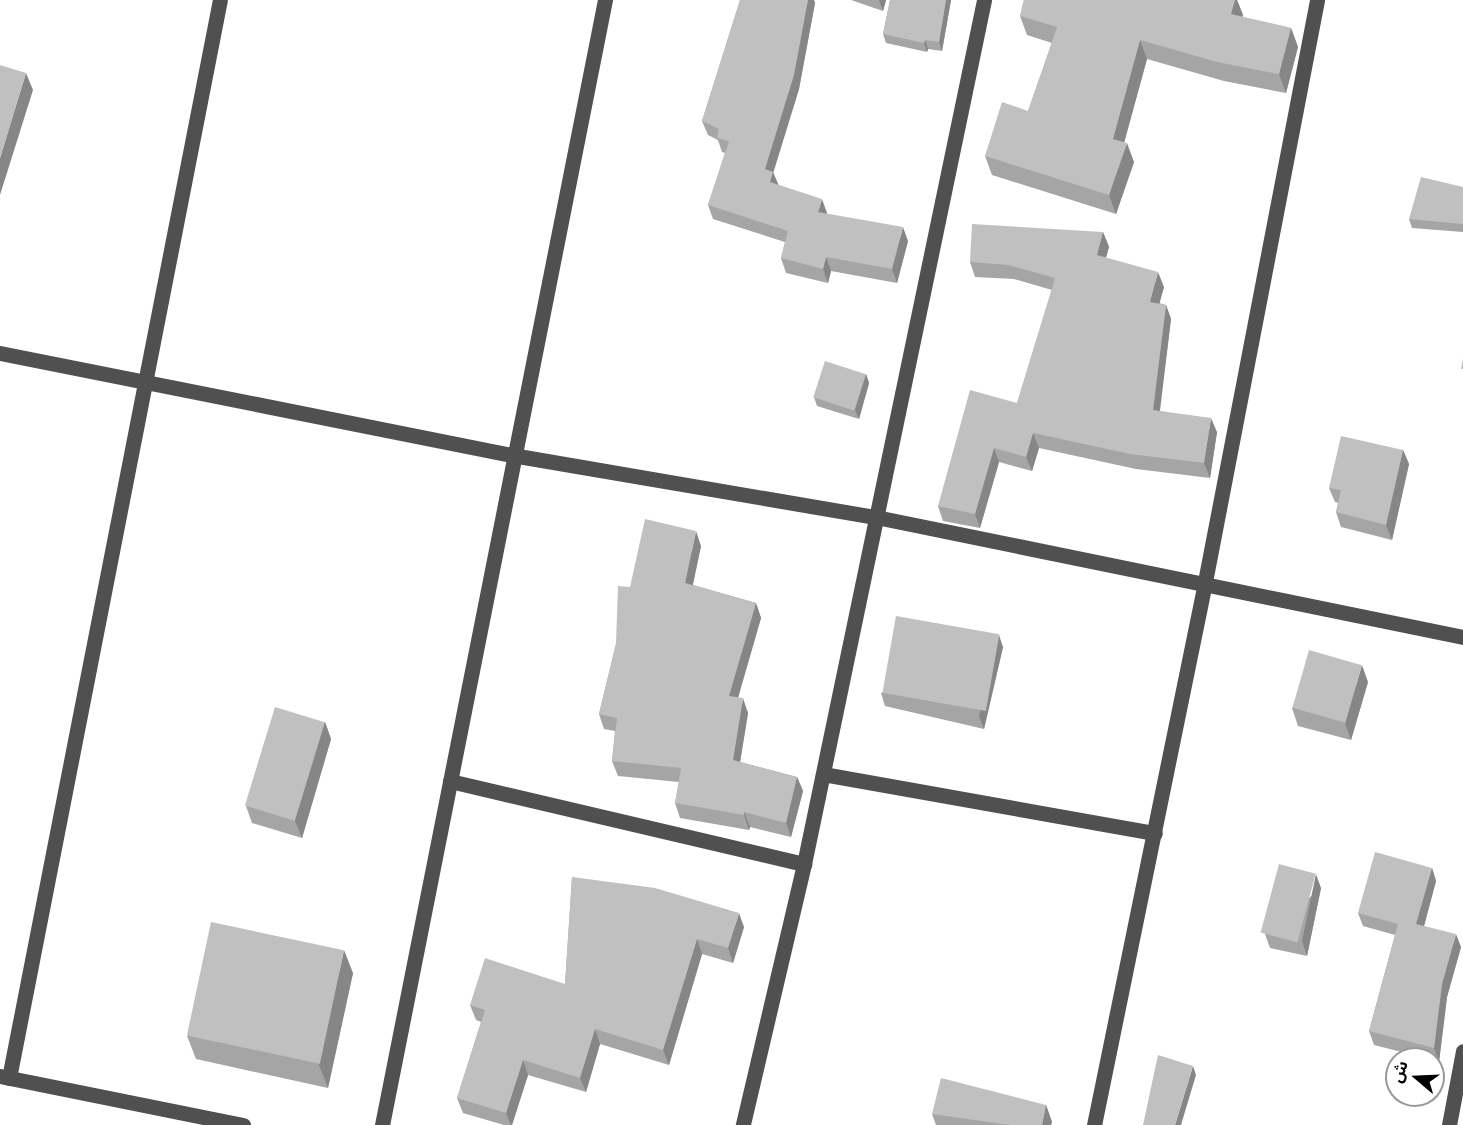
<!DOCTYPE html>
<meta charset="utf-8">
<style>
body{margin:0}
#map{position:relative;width:1463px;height:1125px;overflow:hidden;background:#fff;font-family:"Fira Sans Condensed","Noto Sans Arabic",sans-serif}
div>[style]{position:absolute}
.minor>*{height:15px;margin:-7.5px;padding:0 7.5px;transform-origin:7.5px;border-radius:7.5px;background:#505050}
.wall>*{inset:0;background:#a5a5a5}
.shaded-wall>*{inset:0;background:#868686}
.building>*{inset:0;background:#c0c0c0;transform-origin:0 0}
span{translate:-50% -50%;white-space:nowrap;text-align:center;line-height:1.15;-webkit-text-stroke:5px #fff;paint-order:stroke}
.north{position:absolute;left:1385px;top:1047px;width:60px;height:60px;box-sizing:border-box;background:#fff;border:2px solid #999;border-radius:50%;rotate:289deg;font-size:16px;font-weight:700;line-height:24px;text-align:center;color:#000}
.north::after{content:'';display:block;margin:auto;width:21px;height:27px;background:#000;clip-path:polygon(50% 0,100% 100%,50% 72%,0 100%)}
</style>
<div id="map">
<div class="minor">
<i style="left:0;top:353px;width:522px;rotate:11.27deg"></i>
<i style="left:512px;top:455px;width:369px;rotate:9.7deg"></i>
<i style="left:876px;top:517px;width:599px;rotate:11.55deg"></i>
<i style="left:823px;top:774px;width:337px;rotate:10.1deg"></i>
<i style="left:450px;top:781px;width:364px;rotate:13.2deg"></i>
<i style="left:804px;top:864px;width:268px;rotate:103.2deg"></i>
<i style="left:804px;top:864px;width:883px;rotate:-78.23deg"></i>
<i style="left:0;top:1076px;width:248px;rotate:11.4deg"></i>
<i style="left:9px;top:1078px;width:1098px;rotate:-78.93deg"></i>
<i style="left:382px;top:1125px;width:1147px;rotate:-78.79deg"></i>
<i style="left:1094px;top:1125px;width:549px;rotate:-78.44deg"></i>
<i style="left:1204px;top:587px;width:598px;rotate:-79.1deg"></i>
<i style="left:1449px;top:1125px;width:75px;rotate:-79.3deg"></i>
</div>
<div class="wall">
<i style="clip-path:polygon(740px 0,814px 0,815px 3px,799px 89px,773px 172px,778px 185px,827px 213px,827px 214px,908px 241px,897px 283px,831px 271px,828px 283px,786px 273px,781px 258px,785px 242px,713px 219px,708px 205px,725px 153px,722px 152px,718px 140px,708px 135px,702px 121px)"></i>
<i style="clip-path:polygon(851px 0,886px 0,883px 11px)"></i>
<i style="clip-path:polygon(890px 0,951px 0,942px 51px,928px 49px,927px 52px,886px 43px,883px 34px)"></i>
<i style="clip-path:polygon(1024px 0,1237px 0,1243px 15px,1242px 17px,1291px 28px,1298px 47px,1286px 93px,1224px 81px,1147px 59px,1124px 142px,1134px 162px,1116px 214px,992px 175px,985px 156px,1028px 111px,1052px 43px,1027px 35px,1020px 16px)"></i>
<i style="clip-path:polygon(1463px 187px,1463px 232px,1412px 228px,1409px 219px)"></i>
<i style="clip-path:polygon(1103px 232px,1109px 247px,1106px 258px,1164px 287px,1159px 303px,1166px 305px,1171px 319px,1160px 411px,1217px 432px,1210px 478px,1136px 469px,1039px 448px,1032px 471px,999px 462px,980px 528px,943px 521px,938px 506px,1017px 403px,1052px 290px,1014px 279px,975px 277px,970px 262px)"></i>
<i style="clip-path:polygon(866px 374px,869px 383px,859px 419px,817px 406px,814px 397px)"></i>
<i style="clip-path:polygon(1403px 450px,1409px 464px,1392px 540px,1341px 527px,1336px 512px,1338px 503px,1335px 502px,1329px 488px)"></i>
<i style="clip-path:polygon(701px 546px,693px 585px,756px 603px,761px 618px,738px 698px,748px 713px,740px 762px,797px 777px,803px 791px,791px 837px,750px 827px,749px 830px,680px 818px,675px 803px,679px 782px,618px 776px,612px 761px,615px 731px,604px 729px,599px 714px,630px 587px)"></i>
<i style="clip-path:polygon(1003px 647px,984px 729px,885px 706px,881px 693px)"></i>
<i style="clip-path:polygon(1368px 682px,1351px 740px,1298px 726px,1292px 708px)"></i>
<i style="clip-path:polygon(325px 722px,331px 739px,302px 838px,252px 823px,246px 806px)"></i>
<i style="clip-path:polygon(1432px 868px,1436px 881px,1424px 926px,1461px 947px,1447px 997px,1439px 1062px,1433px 1060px,1433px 1059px,1429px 1059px,1374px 1045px,1369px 1031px,1395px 935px,1363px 926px,1358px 913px)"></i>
<i style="clip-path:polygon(572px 877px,744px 927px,733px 963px,702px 954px,669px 1065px,600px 1044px,586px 1092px,528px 1075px,512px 1125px,504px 1125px,463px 1113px,457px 1098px,481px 1022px,476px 1020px,470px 1005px,565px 984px)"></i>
<i style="clip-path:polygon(1321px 888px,1307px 956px,1270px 948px,1265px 934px)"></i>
<i style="clip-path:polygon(353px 973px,328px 1088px,196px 1059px,187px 1036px)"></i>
<i style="clip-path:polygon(1046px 1105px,1052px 1122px,1051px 1125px,936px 1125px,932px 1114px)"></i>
</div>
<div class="shaded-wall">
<i style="clip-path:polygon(808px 0,814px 0,815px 3px,799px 89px,772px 177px,773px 172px,779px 186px,775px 197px,765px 169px)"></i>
<i style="clip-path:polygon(879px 0,886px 0,883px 11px)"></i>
<i style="clip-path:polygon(946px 0,951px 0,942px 51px,939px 42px)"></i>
<i style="clip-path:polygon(1235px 0,1237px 0,1243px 15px,1238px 33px,1231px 14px)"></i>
<i style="clip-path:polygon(1291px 28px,1298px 47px,1286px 93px,1279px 74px)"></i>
<i style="clip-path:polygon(925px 40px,928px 49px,927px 52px,924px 43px)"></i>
<i style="clip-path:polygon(1140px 40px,1147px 59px,1120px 158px,1113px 139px)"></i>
<i style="clip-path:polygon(26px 73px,33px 90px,0 195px,0 158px)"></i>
<i style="clip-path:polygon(1127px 143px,1134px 162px,1116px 214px,1109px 195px)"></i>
<i style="clip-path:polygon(822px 199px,827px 213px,823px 226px,818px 212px)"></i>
<i style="clip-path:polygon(903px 227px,908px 241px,897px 283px,892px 269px)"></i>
<i style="clip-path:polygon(1103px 232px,1109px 247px,1102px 270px,1097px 255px)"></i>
<i style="clip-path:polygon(826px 257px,831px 271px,828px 283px,823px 269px)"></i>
<i style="clip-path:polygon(1158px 272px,1164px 287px,1156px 316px,1150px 302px)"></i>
<i style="clip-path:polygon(1166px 305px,1171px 319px,1158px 424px,1153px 410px)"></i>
<i style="clip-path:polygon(866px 374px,869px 383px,859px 419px,855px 410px)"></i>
<i style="clip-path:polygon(1211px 418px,1217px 432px,1210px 478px,1204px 463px)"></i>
<i style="clip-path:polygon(1033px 433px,1039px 448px,1032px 471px,1026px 457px)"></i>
<i style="clip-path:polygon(994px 448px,999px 462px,980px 528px,975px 514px)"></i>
<i style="clip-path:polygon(1403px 450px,1409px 464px,1392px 540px,1386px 525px)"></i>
<i style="clip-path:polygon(696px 531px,701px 546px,690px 597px,685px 583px)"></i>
<i style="clip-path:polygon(756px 603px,761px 618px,734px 711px,729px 696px)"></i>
<i style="clip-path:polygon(999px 635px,1003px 647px,984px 729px,979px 716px)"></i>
<i style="clip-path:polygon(1362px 665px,1368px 682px,1351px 740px,1345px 723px)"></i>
<i style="clip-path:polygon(743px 698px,748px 713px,738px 775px,733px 760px)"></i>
<i style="clip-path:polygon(325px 722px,331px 739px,302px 838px,295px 821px)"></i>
<i style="clip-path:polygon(797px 777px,803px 791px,791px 837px,786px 823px)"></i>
<i style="clip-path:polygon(744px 812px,750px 827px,749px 830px,744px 815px)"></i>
<i style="clip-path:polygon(1432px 868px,1436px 881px,1421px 937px,1416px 924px)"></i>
<i style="clip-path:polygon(1316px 874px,1321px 888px,1307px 956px,1302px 941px)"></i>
<i style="clip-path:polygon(739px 913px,744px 927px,733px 963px,728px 948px)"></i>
<i style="clip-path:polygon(1456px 934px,1461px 947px,1447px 997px,1439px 1062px,1434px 1048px,1442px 984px)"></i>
<i style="clip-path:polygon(697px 939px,702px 954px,669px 1065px,663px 1050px)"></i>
<i style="clip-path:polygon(344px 950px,353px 973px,328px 1088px,319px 1065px)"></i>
<i style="clip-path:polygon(595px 1029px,600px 1044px,586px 1092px,580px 1078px)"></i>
<i style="clip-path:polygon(523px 1060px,528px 1075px,512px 1125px,511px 1125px,506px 1113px)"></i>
<i style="clip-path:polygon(1193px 1066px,1196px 1075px,1181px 1125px,1175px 1125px)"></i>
<i style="clip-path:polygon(1046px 1105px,1052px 1122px,1051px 1125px,1042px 1125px)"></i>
</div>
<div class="building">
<i style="clip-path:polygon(740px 0,808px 0,794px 75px,765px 169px,773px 172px,770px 182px,822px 199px,818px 212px,903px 227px,892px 269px,826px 257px,823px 269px,781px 258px,788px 231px,708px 205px,729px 141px,717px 138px,719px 129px,702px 121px)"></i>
<i style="clip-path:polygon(890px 0,946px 0,939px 42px,925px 40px,924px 43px,883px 34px)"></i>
<i style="clip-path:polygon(1024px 0,1235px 0,1231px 14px,1291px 28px,1279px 74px,1217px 62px,1140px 40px,1113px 139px,1127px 143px,1109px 195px,985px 156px,1002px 102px,1028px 111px,1057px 27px,1020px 16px)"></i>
<i style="clip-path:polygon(0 65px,26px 73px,0 158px)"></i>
<i style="clip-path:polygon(1421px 177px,1463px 187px,1463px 224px,1409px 219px)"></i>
<i style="clip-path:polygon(972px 224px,1103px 232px,1097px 255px,1158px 272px,1150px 302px,1166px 305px,1153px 410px,1211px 418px,1204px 463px,1130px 454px,1033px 433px,1026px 457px,994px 448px,975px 514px,938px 506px,970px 390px,1017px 403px,1055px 278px,1008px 265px,970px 262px)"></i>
<i style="clip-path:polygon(1463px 359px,1463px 369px,1461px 369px)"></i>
<i style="left:825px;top:361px;width:43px;height:38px;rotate:18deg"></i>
<i style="clip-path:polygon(1341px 436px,1403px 450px,1386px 525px,1336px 512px,1341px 490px,1329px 488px)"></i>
<i style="clip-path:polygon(645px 519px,696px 531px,685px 583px,756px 603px,729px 696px,743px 698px,733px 760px,797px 777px,786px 823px,744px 812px,744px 815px,675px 803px,681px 768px,612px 761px,617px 718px,599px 714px,616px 643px,618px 586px,630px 587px)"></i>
<i style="left:896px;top:616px;width:105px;height:78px;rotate:10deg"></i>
<i style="left:1309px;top:650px;width:55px;height:60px;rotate:16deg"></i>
<i style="left:275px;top:707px;width:52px;height:103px;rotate:17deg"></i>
<i style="clip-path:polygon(1375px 852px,1432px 868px,1416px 924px,1456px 934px,1442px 984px,1434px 1048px,1369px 1031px,1398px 924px,1358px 913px)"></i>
<i style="left:1279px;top:864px;width:38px;height:71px;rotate:15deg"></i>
<i style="clip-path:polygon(572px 877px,655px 888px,739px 913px,728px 948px,697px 939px,663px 1050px,595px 1029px,580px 1078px,523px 1060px,506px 1113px,457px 1098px,485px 1010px,470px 1005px,485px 958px,565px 984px)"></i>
<i style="left:211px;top:922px;width:136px;height:116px;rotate:12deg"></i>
<i style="clip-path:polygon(1158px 1055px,1193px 1066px,1175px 1125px,1143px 1125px)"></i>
<i style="clip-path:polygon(941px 1078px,1046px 1105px,1042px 1125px,1010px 1125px,932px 1114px)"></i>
</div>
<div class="north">ش</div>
</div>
